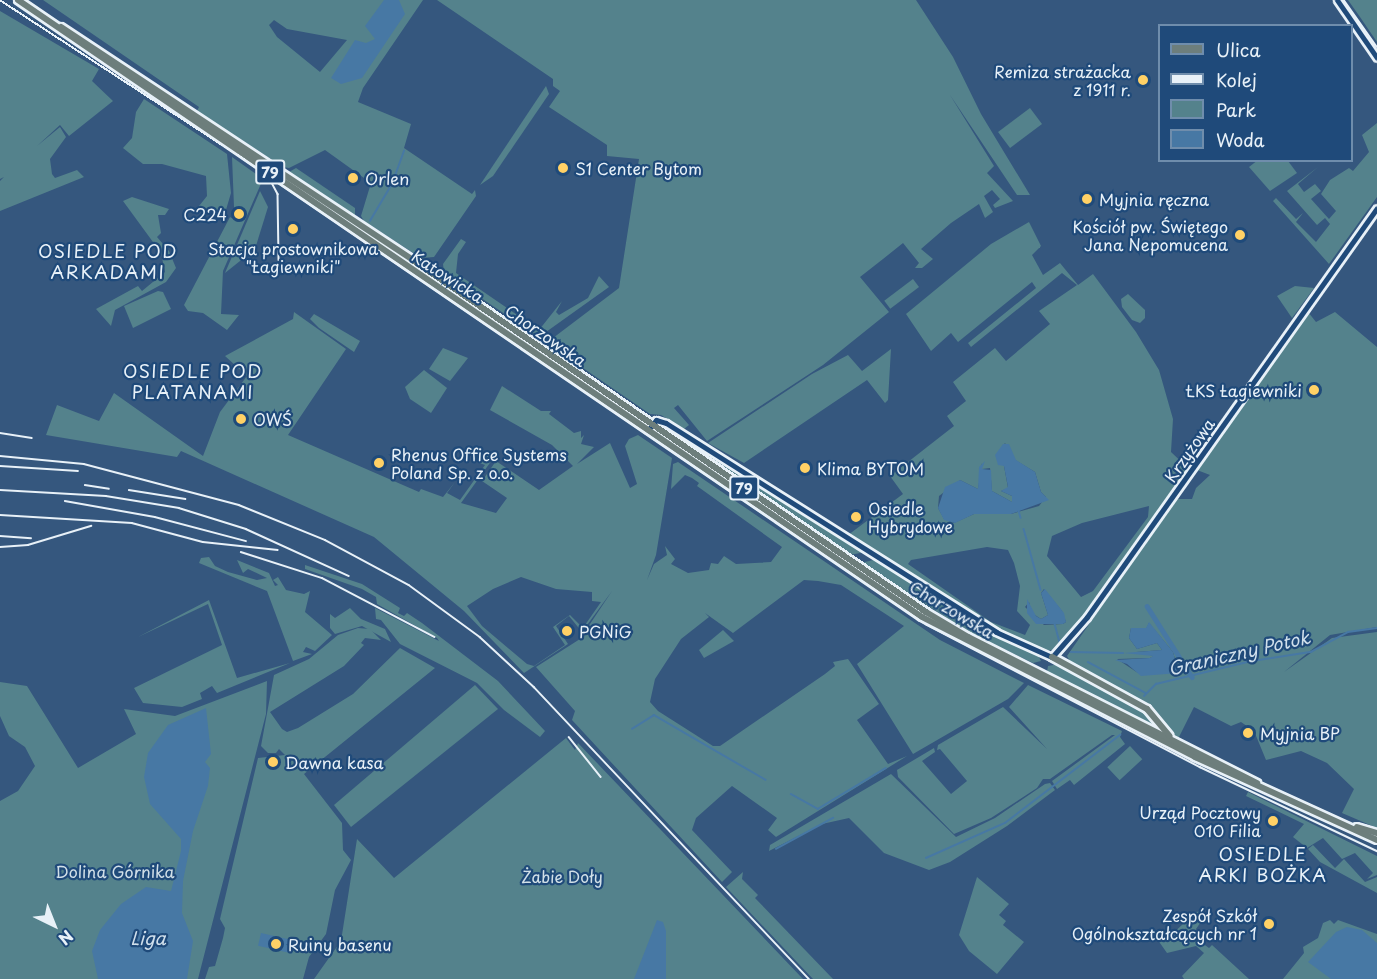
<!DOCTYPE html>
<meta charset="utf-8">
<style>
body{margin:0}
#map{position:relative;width:1377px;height:979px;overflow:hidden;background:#35577e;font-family:"Playpen Sans",sans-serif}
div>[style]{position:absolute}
.green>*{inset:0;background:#54828c;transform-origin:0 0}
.water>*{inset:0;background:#4778a4;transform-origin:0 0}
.stream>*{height:1.5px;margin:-0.75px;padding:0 0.75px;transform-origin:0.75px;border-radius:0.75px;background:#4778a4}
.canal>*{height:4.5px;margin:-2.25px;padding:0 2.25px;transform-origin:2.25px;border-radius:2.25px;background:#4778a4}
.roads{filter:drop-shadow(2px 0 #e8f1f8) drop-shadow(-2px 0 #e8f1f8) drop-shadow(0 2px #e8f1f8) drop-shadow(0 -2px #e8f1f8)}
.secondary>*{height:5px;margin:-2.5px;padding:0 2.5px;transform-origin:2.5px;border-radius:2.5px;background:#1f4a7a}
.primary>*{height:6px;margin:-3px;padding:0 3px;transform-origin:3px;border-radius:3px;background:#6d7e7c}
.tram>*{height:1.5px;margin:-0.75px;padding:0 0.75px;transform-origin:0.75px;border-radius:0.75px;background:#e8f1f8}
.rail>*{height:1.5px;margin:-0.75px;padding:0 0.75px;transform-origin:0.75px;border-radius:0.75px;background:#e8f1f8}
.dots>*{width:16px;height:16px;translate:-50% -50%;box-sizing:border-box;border:3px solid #1f4a7a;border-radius:50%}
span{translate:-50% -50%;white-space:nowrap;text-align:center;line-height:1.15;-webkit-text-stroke:4.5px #1f4a7a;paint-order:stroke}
.shield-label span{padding:2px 4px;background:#1f4a7a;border:2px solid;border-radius:4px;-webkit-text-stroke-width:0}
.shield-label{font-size:15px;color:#e8f1f8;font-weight:700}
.poi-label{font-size:16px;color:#e8f1f8}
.right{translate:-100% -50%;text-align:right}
.left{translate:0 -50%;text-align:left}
.street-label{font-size:16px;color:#e8f1f8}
.park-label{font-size:16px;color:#d2e0e8}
.neighbourhood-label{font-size:18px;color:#e8f1f8;letter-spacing:1.5px}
.water-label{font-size:18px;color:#d0dfeb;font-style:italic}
.legend{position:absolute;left:1158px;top:24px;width:195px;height:138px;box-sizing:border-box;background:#1f4a7a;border:2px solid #6f8dac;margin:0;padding:8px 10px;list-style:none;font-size:18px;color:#e8f1f8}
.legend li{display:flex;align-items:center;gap:12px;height:30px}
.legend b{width:30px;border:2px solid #6f8dac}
.north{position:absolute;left:24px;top:895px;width:60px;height:60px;-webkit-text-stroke:4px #1f4a7a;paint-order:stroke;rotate:137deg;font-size:16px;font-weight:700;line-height:24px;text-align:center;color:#e8f1f8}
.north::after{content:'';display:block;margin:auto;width:21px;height:27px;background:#e8f1f8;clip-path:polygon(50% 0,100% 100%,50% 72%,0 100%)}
</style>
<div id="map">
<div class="green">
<i style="clip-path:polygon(evenodd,43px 0,423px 0,363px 88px,358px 102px,411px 124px,404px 148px,472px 194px,475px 190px,476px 196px,434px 257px,421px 258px,364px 221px,361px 216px,371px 183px,325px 150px,289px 168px,283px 167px,197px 111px,199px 107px,43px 0,274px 20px,287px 29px,347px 40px,320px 72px,277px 37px,269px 25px,274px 20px)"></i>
<i style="clip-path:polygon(437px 0,916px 0,953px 57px,981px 114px,1030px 195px,1017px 195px,950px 95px,994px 166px,987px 173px,1013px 201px,995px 208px,993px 205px,1000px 199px,992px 190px,984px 196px,993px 212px,985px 218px,979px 204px,951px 223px,921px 249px,933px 259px,922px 268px,915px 268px,919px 263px,903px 243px,883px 259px,860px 277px,889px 312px,823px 365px,707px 441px,678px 405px,674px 408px,689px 425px,684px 429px,661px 415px,650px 414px,554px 348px,553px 338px,619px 288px,639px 159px,607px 156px,607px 145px,549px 107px,560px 91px,553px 86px,553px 79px)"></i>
<i style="clip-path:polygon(1348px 0,1377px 0,1377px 42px,1360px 17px)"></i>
<i style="clip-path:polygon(0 11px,99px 69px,92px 81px,113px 101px,69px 136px,60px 125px,37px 146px,60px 127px,66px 137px,50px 159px,52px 174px,55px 178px,77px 170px,84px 177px,0 211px,0 181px,4px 177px,0 179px)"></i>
<i style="clip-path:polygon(546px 86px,549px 94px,493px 176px,480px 185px)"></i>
<i style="clip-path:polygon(144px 99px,227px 154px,231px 193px,223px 220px,199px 206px,207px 196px,206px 176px,162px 164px,143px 164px,123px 148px,132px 138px,136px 112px)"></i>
<i style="left:1030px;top:108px;width:20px;height:40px;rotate:53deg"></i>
<i style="clip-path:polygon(1377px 123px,1377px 197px,1329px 264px,1273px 201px,1276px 198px,1296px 219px,1303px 213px,1296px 222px,1316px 242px,1330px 224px,1325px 218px,1317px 225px,1287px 191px,1318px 167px,1298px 184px,1304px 192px,1315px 184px,1321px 191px,1311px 199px,1329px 219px,1336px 211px,1321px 194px,1330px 180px,1349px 168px,1353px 171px,1369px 152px,1362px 135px)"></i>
<i style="clip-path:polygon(232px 157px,263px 179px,223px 271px,221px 314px,239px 315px,227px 330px,203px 313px,188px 311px,184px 305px,230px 217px,238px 222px,243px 212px,234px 207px)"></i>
<i style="clip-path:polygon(1258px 160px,1288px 161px,1297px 173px,1270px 191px,1249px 167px)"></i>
<i style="clip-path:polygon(296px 168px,355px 208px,355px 216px,289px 172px)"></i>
<i style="clip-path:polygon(260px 191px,268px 207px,255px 249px,225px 273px)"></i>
<i style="clip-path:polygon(132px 197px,169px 209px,165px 215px,158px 215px,161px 233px,157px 237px,169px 251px,176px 268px,166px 282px,115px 310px,111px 326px,96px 309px,138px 286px,142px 291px,165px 272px,161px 253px,123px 201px)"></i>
<i style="clip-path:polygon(evenodd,1029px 222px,1041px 246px,1032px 255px,1043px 275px,1060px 263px,1078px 285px,1093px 274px,1136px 332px,1159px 370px,1173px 419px,1171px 452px,1189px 469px,1062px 648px,1041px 652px,996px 632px,848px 535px,903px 494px,890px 476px,954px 426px,947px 416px,966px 401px,953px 382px,995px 348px,1006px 361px,1050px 324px,1039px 311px,1077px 285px,1062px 273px,971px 347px,968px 343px,1036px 288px,1032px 282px,958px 342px,951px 333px,931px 351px,906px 314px,991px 244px,1029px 222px,1005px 443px,1015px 460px,1035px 472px,1041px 492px,1046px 497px,1039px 506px,1011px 514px,974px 514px,954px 523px,944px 519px,938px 508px,939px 496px,960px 480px,978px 489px,982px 463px,982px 469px,990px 468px,992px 491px,1012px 502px,1012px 496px,1001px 491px,1008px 488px,1004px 466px,996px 457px,1005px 443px,1029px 222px,1149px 506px,1148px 517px,1093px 591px,1081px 597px,1047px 556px,1052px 536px,1082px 523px,1149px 506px,1029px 222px,987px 547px,1008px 550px,1014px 563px,1020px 586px,1017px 611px,1030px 625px,1025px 635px,991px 622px,908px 564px,911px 560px,987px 547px,1029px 222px,1044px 589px,1062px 611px,1066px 622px,1063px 624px,1044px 625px,1025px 607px,1029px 602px,1032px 613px,1041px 619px,1048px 615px,1041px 593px,1044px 589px)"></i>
<i style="clip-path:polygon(461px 239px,466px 242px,458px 254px,456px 273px,539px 330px,562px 301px,556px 312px,559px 315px,588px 298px,599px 276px,609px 287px,539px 337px,444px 273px,443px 264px)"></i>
<i style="left:913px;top:279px;width:10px;height:36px;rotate:53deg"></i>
<i style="clip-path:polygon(1295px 286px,1314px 288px,1292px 318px,1277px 296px)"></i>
<i style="clip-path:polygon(158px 291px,163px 292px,171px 309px,133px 328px,124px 306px)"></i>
<i style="clip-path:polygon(1128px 294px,1145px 310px,1145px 318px,1140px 323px,1132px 320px,1122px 307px,1121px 299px)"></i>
<i style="clip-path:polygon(evenodd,294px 312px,346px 349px,288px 435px,419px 492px,421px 489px,443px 497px,455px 482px,447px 493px,460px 500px,485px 465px,477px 462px,486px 451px,493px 455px,492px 460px,461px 503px,496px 513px,507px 498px,482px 481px,496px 461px,539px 490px,573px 466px,552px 445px,490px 410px,502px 386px,541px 411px,551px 411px,549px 414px,574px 433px,581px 431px,581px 438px,584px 435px,581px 444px,594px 447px,577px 464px,610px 443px,630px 488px,637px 484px,625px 446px,629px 439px,638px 435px,672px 458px,656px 555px,647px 580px,654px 564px,667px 555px,665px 546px,675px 559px,671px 564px,688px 573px,709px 570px,711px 563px,718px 564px,724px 556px,736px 564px,771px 562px,782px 547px,697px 486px,699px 483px,692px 478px,685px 475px,671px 489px,673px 464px,678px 462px,940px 640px,1024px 683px,1008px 699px,913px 754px,857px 664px,904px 626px,841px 585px,818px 581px,804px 580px,733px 633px,705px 613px,709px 617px,681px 639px,655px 679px,650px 702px,658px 711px,713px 746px,720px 746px,825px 674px,835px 666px,833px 662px,848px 659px,879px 704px,857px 720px,888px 764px,907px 756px,776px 837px,768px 830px,777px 818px,732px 786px,696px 818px,692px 830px,732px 872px,722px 882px,572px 720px,575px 711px,536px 667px,580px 639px,612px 591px,582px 632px,569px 616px,556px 626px,568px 644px,524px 673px,464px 611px,374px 537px,181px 451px,177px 457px,46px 435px,57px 405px,99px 421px,114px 393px,203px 456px,220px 412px,247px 376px,225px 356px,293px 319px,294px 312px,521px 577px,556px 589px,592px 592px,592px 601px,601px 602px,585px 625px,580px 625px,570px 615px,553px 627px,565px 645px,534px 666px,527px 664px,482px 626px,467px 606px,493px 589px,521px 577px)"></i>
<i style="clip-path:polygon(evenodd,1308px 312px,1316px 322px,1335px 312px,1377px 347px,1377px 627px,1330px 635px,1284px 672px,1332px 638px,1377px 632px,1377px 828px,1342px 813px,1354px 789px,1327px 763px,1301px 751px,1266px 760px,1254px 731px,1241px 722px,1231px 726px,1194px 707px,1178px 739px,1146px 704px,1072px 665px,1067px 656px,1176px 499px,1192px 499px,1196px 488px,1210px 475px,1197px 470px,1308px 312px,1149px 623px,1173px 652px,1179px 673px,1138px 673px,1117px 659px,1150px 658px,1154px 656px,1136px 652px,1162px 650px,1157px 643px,1137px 649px,1129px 638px,1131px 628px,1146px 629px,1149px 623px)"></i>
<i style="clip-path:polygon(314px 314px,360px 341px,354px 352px,319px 328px,310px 319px)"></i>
<i style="clip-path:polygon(443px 348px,468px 358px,450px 381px,429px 369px)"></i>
<i style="clip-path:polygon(891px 349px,888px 400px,885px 403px,867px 380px,744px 463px,708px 443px,812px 374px,848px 355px,862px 371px)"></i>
<i style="clip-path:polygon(424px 370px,447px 388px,431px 413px,410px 399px,405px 387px)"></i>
<i style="clip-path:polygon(662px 428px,684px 436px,865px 552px,850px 555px)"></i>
<i style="clip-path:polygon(209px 557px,215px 566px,228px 572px,257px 580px,267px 578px,248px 569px,243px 573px,237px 560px,269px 573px,275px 586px,278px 585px,273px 580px,278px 577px,286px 590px,304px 594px,310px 591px,305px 612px,332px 635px,315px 651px,306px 647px,303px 652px,312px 654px,293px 661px,267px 591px,199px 563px,201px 558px)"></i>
<i style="clip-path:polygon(877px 559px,993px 634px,1038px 655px,1041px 661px,1033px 663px,972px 634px,861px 563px)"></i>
<i style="clip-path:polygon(305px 565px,362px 584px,400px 608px,398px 613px,404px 616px,407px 613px,422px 623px,498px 681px,545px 731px,540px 737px,504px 710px,477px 683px,400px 644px,381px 620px,376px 619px,375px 608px,439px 641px,437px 638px,377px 604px,376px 597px,362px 589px,305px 569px)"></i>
<i style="clip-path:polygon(209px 600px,237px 678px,290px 663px,217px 693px,212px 686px,200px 693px,202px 699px,182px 707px,143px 703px,134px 688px,222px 645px,208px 604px,138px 637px)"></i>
<i style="clip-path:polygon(350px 608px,361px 619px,385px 629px,391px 642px,362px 626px,335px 634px,330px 628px,330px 614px,335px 618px)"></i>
<i style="clip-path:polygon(358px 628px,370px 629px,381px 640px,365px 638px,361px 643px,364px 645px,344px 666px,270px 712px,282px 729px,287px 732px,298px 728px,353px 694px,400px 648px,435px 668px,304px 774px,342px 823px,343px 850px,351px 860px,335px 890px,326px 934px,309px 957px,303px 979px,205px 979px,209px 967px,215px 966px,223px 938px,225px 928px,220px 919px,258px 758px,285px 755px,279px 749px,276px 753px,268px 753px,261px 746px,274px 675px,309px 659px,338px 635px)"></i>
<i style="clip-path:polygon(723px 630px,734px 641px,704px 658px,699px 650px)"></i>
<i style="clip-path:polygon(1059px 664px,1136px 706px,1162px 729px,1047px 672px,1048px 666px)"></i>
<i style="clip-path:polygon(267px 681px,266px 714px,198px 979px,0 979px,0 801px,18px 791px,35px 766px,25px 747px,9px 736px,0 716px,0 682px,27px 686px,78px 768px,136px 734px,124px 709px,175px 716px)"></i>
<i style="clip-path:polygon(475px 685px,498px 709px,351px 827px,334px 805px)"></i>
<i style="clip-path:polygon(1028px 685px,1122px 731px,1120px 737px,1125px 744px,1074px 785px,1070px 780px,1057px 789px,1052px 781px,1115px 735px,1112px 735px,1050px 779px,1043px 779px,1037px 788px,991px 818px,954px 834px,898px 777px,897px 770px,934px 748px,935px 752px,922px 761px,951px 794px,967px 781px,940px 749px,937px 750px,938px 745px,1003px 707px,1047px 749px,1009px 707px)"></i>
<i style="clip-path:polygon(566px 738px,575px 750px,578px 743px,803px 979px,314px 979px,341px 941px,357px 839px,394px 878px)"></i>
<i style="left:1130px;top:746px;width:18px;height:31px;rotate:47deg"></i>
<i style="clip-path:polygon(891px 774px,956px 837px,995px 818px,1045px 784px,1050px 783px,1055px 790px,1007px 826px,950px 862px,929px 870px,884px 853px,849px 818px,822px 824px,769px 851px,770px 845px)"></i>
<i style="clip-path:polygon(1248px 792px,1377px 856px,1377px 875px,1367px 879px,1373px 873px,1355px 853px,1342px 859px,1323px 838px,1307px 848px,1293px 837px,1304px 824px,1246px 796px)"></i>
<i style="clip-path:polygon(1313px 845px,1335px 868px,1344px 859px,1365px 882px,1377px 877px,1377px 893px,1320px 862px,1308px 849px)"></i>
<i style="clip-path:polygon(743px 872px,742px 879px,758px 895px,755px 898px,833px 979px,813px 979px,726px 887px)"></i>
<i style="clip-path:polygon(977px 877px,1009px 904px,999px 915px,1006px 921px,1003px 925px,1024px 942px,997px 974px,969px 951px,959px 935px)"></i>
<i style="clip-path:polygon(1204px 911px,1205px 916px,1196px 929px,1202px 943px,1209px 948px,1212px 945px,1249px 979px,1184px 979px,1182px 976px,1204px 953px,1196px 946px,1167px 953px,1155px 936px,1170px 936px,1196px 912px)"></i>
<i style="clip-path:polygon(1330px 920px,1334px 924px,1338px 920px,1377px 934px,1377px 979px,1283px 979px,1304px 953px,1303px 947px,1318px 938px,1323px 923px)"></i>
</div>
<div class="water">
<i style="clip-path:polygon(384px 0,399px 0,405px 14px,362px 78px,341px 84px,331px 78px,355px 40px,366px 43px,375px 39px,365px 26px)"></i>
<i style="clip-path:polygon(1003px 444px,1009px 444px,1016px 460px,1035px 472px,1041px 492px,1049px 500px,1011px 514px,974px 514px,955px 523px,944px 520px,938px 508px,945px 487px,960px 480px,978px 489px,979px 467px,985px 461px,982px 469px,991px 470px,992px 491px,1012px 502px,1012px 496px,1001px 491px,1008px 487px,1004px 466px,998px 465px,995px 455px)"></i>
<i style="clip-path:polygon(1045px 589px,1064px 613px,1066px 622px,1063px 624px,1036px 624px,1027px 613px,1027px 599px,1036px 616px,1041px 619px,1048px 615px,1041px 593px)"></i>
<i style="clip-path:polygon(1149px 622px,1173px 652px,1179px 673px,1141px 676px,1127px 664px,1115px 660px,1150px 658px,1153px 656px,1123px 653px,1162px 650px,1157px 643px,1137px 649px,1129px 638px,1131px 628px,1146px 628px)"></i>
<i style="clip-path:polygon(206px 708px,211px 754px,205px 762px,210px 768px,208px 786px,193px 831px,183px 881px,182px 913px,193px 941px,187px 979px,98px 979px,92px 951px,100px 930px,121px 904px,146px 887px,171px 891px,181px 851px,181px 839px,150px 804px,144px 777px,148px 753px,168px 725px)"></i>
<i style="clip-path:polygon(657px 920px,663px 922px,666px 931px,666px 979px,634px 979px)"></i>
<i style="clip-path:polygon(1347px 927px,1362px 930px,1377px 943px,1377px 979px,1331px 979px,1308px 962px,1336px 932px)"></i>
<i style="left:261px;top:933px;width:35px;height:13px;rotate:13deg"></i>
</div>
<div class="stream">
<i style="left:370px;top:221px;width:43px;rotate:-59.3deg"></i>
<i style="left:392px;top:184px;width:35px;rotate:-70deg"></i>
<i style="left:1019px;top:511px;width:7px;rotate:74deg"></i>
<i style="left:1024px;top:529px;width:63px;rotate:74.4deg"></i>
<i style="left:1055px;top:624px;width:20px;rotate:75deg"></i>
<i style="left:1071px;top:652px;width:52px;rotate:1.1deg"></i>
<i style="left:1088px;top:662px;width:66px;rotate:28.1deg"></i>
<i style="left:1144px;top:696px;width:17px;rotate:-45deg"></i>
<i style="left:1156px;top:684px;width:99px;rotate:-13.5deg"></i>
<i style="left:1252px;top:661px;width:60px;rotate:-8.7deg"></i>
<i style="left:1311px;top:652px;width:42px;rotate:-28.4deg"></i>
<i style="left:1348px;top:632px;width:29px;rotate:-8deg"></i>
<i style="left:632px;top:729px;width:26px;rotate:-32deg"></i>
<i style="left:654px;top:715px;width:129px;rotate:30.1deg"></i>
<i style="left:791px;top:794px;width:31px;rotate:29deg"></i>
<i style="left:818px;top:809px;width:79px;rotate:-31.1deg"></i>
<i style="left:776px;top:849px;width:65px;rotate:-28.5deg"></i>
<i style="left:926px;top:858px;width:86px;rotate:-23.9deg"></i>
<i style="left:1005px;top:823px;width:145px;rotate:-37.4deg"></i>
</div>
<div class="canal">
<i style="left:1147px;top:606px;width:84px;rotate:57.6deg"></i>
</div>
<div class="roads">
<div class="secondary">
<i style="left:1337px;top:0;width:70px;rotate:55.4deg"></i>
<i style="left:648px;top:430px;width:13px;rotate:-51deg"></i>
<i style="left:656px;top:420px;width:10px;rotate:17deg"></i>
<i style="left:666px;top:423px;width:391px;rotate:32.3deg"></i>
<i style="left:996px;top:632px;width:61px;rotate:24.1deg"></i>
<i style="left:1052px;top:657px;width:53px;rotate:-48.8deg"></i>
<i style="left:1087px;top:617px;width:501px;rotate:-54.66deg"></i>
</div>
<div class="primary">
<i style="left:18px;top:0;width:1094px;rotate:34.31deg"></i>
<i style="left:922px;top:617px;width:307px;rotate:27.1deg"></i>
<i style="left:1195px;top:757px;width:200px;rotate:24.5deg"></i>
<i style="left:61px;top:27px;width:424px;rotate:33.5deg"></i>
<i style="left:414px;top:261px;width:621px;rotate:34.43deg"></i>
<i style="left:926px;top:612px;width:49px;rotate:30.8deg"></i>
<i style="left:968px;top:637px;width:324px;rotate:26.8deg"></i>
<i style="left:1052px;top:657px;width:108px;rotate:28.7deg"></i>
<i style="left:1147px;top:709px;width:35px;rotate:50deg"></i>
<i style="left:1357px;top:827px;width:21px;rotate:17deg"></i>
</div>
</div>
<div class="tram">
<i style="left:0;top:0;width:293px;rotate:33.1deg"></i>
<i style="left:245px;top:160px;width:825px;rotate:34.29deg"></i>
<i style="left:927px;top:625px;width:308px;rotate:27.5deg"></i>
<i style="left:1200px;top:767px;width:196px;rotate:25.4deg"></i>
<i style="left:1344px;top:0;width:57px;rotate:54.9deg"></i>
<i style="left:271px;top:181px;width:15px;rotate:62deg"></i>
<i style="left:278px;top:194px;width:66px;rotate:89.1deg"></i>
</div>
<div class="rail">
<i style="left:0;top:433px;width:32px;rotate:9deg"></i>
<i style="left:0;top:456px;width:84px;rotate:5.4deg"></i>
<i style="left:84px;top:464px;width:160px;rotate:14.8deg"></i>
<i style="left:239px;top:505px;width:93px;rotate:22.1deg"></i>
<i style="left:325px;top:540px;width:95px;rotate:28.2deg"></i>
<i style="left:409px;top:585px;width:88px;rotate:36.2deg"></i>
<i style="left:480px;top:637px;width:74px;rotate:42.8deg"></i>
<i style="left:534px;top:687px;width:401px;rotate:46.7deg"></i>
<i style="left:0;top:466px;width:78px;rotate:3.7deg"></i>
<i style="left:85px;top:485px;width:24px;rotate:9deg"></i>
<i style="left:0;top:490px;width:106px;rotate:3.2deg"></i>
<i style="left:106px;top:496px;width:74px;rotate:9.3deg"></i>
<i style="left:179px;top:508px;width:70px;rotate:17.4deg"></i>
<i style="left:246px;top:529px;width:113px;rotate:24.5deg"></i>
<i style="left:129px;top:490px;width:57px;rotate:9.1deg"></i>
<i style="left:65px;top:501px;width:91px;rotate:10.1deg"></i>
<i style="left:155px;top:517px;width:94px;rotate:14.8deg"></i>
<i style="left:0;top:515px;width:132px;rotate:3.5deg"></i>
<i style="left:132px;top:523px;width:73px;rotate:15deg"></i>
<i style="left:203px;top:542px;width:75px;rotate:6.1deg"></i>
<i style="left:0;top:536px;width:31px;rotate:4deg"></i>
<i style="left:0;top:547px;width:28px;rotate:-4deg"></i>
<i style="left:28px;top:545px;width:66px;rotate:-16.8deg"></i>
<i style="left:241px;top:552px;width:85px;rotate:17.8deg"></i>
<i style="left:322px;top:578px;width:127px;rotate:27.6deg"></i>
<i style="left:569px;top:737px;width:51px;rotate:51.3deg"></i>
</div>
<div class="dots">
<i style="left:1143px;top:80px;background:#ffd166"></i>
<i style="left:563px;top:168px;background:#ffd166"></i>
<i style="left:353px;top:178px;background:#ffd166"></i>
<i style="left:1087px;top:199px;background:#ffd166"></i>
<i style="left:239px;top:214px;background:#ffd166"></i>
<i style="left:293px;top:229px;background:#ffd166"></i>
<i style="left:1240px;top:235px;background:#ffd166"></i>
<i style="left:1314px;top:390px;background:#ffd166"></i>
<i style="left:241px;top:419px;background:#ffd166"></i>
<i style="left:379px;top:463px;background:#ffd166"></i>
<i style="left:805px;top:468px;background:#ffd166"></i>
<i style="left:856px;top:517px;background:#ffd166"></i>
<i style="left:567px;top:631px;background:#ffd166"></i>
<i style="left:1248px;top:733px;background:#ffd166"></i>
<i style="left:273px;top:762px;background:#ffd166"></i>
<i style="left:1273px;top:821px;background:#ffd166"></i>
<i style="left:1269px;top:924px;background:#ffd166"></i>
<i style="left:276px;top:944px;background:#ffd166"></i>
</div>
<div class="shield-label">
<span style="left:270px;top:172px">79</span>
<span style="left:744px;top:488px">79</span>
</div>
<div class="poi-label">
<span class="right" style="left:1131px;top:80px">Remiza strażacka<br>z 1911 r.</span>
<span class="left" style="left:575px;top:168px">S1 Center Bytom</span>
<span class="left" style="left:365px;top:178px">Orlen</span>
<span class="left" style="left:1099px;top:199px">Myjnia ręczna</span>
<span class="right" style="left:227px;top:214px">C224</span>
<span class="right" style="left:1228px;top:235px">Kościół pw. Świętego<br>Jana Nepomucena</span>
<span style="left:293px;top:257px">Stacja prostownikowa<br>"Łagiewniki"</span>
<span class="right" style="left:1302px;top:390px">ŁKS Łagiewniki</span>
<span class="left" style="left:253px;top:419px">OWŚ</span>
<span class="left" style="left:391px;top:463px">Rhenus Office Systems<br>Poland Sp. z o.o.</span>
<span class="left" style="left:817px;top:468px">Klima BYTOM</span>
<span class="left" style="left:868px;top:517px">Osiedle<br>Hybrydowe</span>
<span class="left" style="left:579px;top:631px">PGNiG</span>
<span class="left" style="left:1260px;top:733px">Myjnia BP</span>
<span class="left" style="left:285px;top:762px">Dawna kasa</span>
<span class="right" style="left:1261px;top:821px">Urząd Pocztowy<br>010 Filia</span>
<span class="right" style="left:1257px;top:924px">Zespół Szkół<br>Ogólnokształcących nr 1</span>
<span class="left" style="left:288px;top:944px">Ruiny basenu</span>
</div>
<div class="street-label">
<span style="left:448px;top:276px;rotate:33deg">Katowicka</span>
<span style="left:546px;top:335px;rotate:35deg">Chorzowska</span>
<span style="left:1189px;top:450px;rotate:-55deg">Krzyżowa</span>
<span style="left:952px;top:609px;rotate:31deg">Chorzowska</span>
</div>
<div class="park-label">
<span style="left:115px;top:871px">Dolina Górnika</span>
<span style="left:562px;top:876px">Żabie Doły</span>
</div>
<div class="neighbourhood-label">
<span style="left:108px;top:262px">OSIEDLE POD<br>ARKADAMI</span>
<span style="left:193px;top:382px">OSIEDLE POD<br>PLATANAMI</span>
<span style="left:1263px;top:865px">OSIEDLE<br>ARKI BOŻKA</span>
</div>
<div class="water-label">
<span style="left:1239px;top:653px;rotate:-13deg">Graniczny Potok</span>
<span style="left:148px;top:938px">Liga</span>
</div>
<ul class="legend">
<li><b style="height:8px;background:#6d7e7c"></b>Ulica</li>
<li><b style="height:8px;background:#e8f1f8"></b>Kolej</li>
<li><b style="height:16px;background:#54828c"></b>Park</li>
<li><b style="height:16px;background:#4778a4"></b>Woda</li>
</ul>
<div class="north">N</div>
</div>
